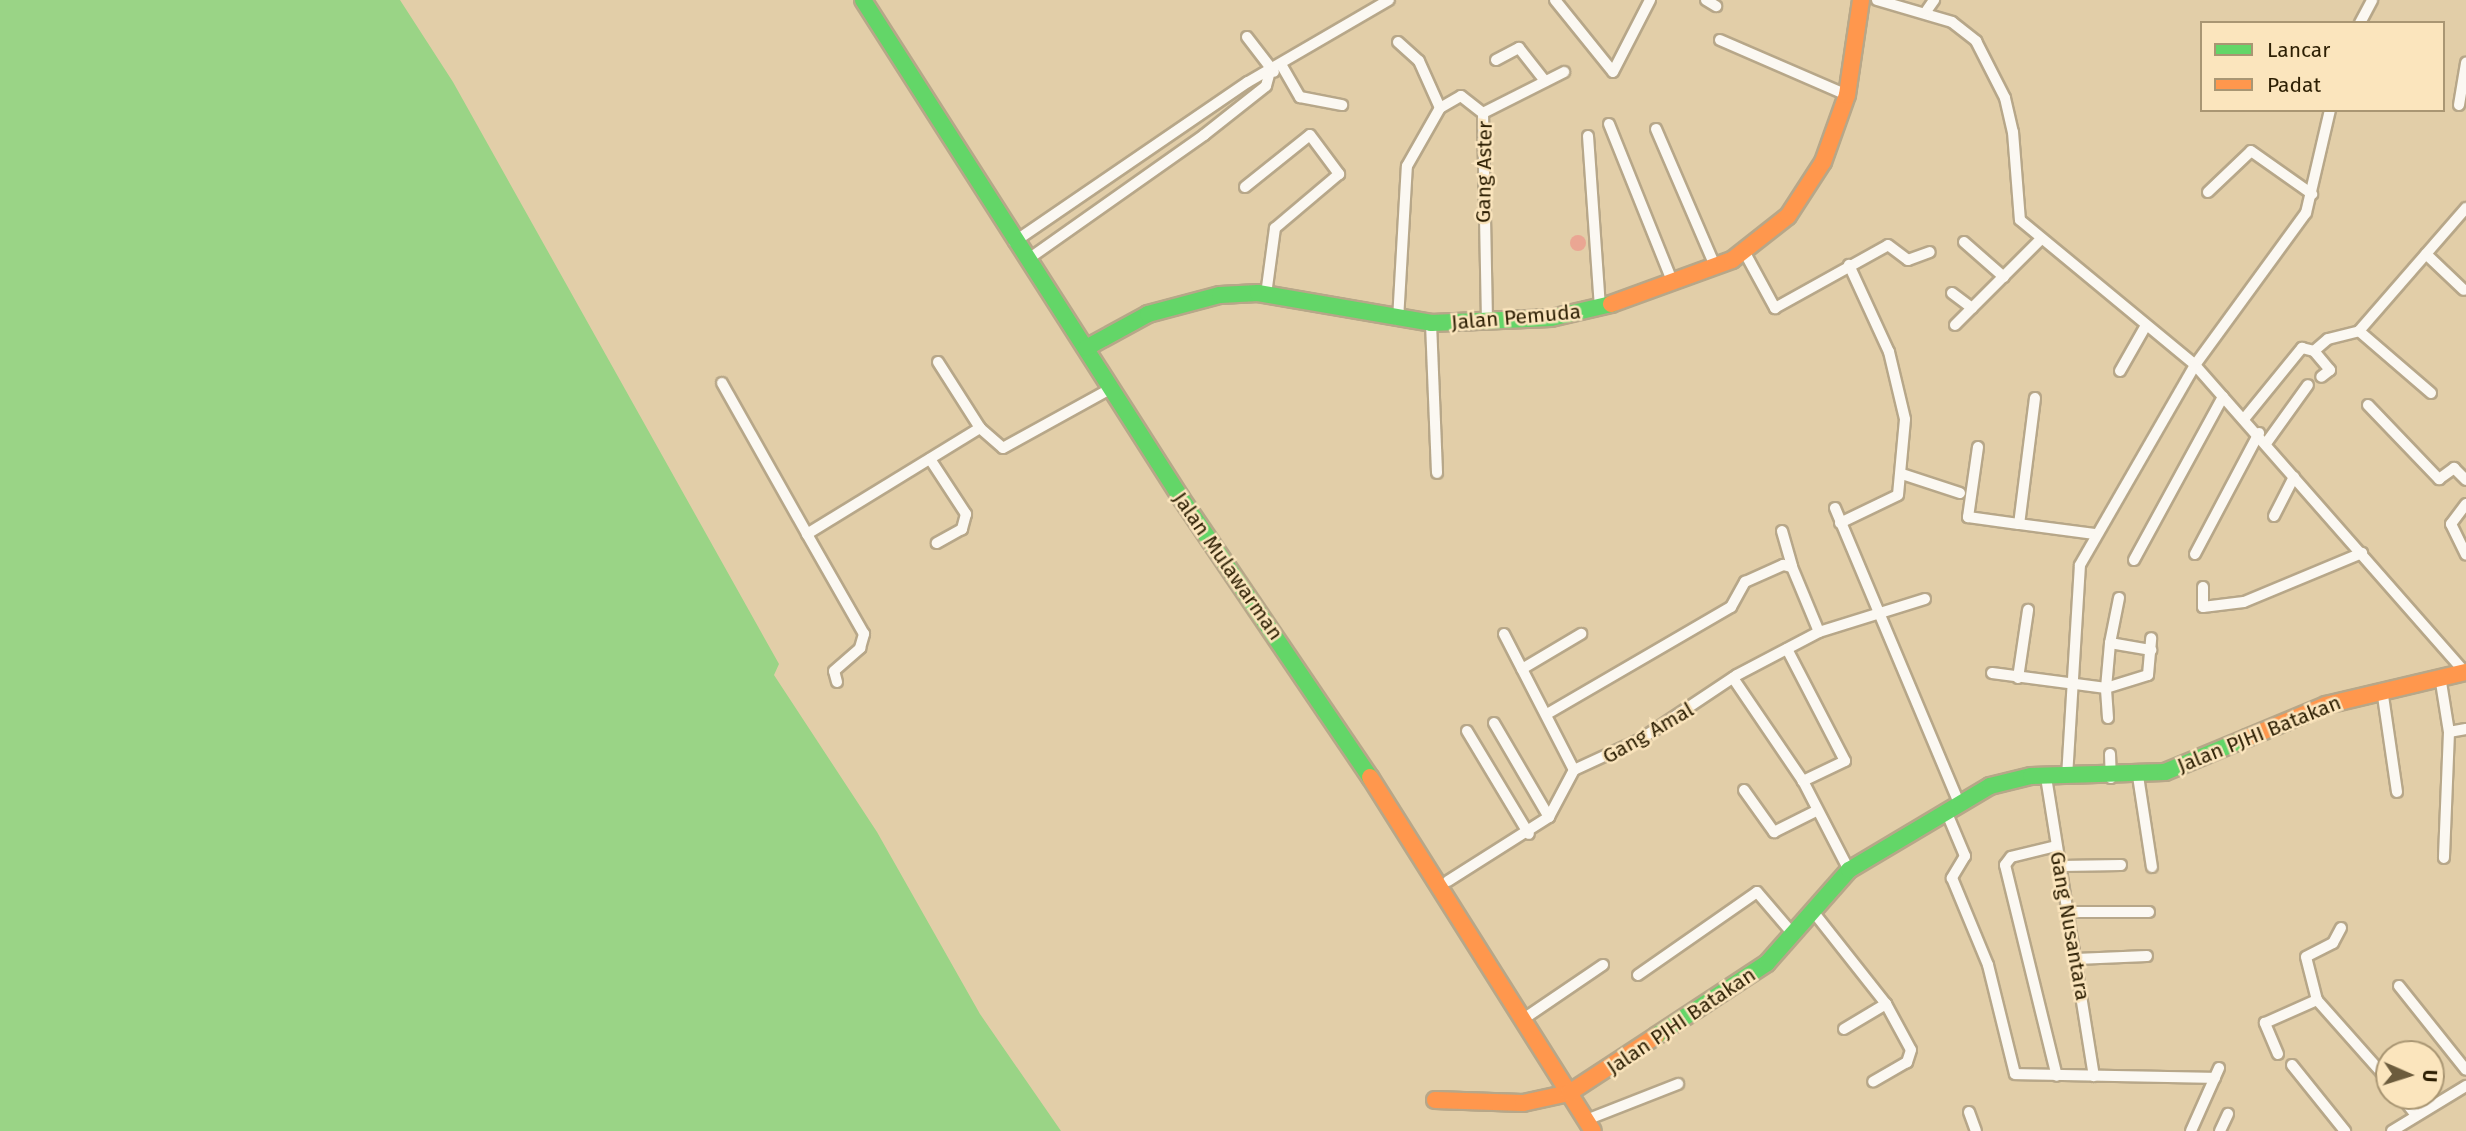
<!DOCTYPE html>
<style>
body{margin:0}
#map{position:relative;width:2466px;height:1131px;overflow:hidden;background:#e2cea8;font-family:"Fira Sans",sans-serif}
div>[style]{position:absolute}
.green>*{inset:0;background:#eaa693}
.round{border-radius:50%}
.water>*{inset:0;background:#9ad486}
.roads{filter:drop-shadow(2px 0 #b7a789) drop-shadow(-2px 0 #b7a789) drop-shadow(0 2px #b7a789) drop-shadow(0 -2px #b7a789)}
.street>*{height:10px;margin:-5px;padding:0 5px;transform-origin:5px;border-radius:5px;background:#fbf8f2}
.fast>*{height:16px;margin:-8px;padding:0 8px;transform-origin:8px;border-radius:8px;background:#63d668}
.slow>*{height:16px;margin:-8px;padding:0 8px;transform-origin:8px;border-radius:8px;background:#ff974d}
span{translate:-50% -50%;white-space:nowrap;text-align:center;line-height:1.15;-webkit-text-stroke:5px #fbe5bd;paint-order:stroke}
.street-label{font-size:21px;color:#2d1f03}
.legend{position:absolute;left:2200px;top:21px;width:245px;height:91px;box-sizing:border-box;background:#fbe5bd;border:2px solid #a99673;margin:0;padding:9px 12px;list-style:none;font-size:21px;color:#2d1f03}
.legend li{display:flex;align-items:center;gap:14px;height:35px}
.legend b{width:35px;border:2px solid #a99673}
.north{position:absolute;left:2375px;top:1040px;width:70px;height:70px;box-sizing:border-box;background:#fbe5bd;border:2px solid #a99673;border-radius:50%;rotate:93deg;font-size:19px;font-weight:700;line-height:28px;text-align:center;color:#2d1f03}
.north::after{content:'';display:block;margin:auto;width:24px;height:32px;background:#6c5c3d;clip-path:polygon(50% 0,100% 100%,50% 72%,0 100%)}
</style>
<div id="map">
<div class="green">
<i class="round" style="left:1570px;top:235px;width:16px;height:16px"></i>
</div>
<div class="water">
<i style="clip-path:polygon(0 0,400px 0,453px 82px,779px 664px,774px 675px,877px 832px,980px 1014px,1061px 1131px,0 1131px)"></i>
</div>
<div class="roads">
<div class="street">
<i style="left:1555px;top:0;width:92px;rotate:51.1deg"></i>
<i style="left:1613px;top:72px;width:81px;rotate:-62.8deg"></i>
<i style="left:1706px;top:0;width:12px;rotate:31deg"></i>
<i style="left:1877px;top:0;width:78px;rotate:16.3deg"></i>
<i style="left:1952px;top:22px;width:31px;rotate:38deg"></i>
<i style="left:1976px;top:41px;width:64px;rotate:63deg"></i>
<i style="left:2005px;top:98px;width:35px;rotate:77deg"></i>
<i style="left:2013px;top:132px;width:88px;rotate:85.5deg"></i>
<i style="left:2020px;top:220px;width:227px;rotate:39.6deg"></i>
<i style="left:2195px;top:365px;width:409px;rotate:48.7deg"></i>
<i style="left:1925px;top:13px;width:16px;rotate:-55deg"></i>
<i style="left:2360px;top:23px;width:26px;rotate:-62deg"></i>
<i style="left:1247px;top:37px;width:44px;rotate:52.4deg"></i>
<i style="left:1720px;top:40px;width:138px;rotate:23.4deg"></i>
<i style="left:1398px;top:42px;width:28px;rotate:42deg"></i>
<i style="left:1419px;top:61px;width:51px;rotate:65.9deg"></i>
<i style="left:1496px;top:60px;width:26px;rotate:-28deg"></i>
<i style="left:1519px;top:48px;width:42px;rotate:51.8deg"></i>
<i style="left:1282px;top:66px;width:36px;rotate:60deg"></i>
<i style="left:1300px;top:97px;width:43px;rotate:10.8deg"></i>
<i style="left:2459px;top:105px;width:43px;rotate:-80.5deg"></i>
<i style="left:1609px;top:124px;width:169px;rotate:68.1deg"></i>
<i style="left:1656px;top:129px;width:149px;rotate:66.7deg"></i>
<i style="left:1588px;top:136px;width:172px;rotate:86deg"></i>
<i style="left:1245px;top:187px;width:83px;rotate:-38.7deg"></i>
<i style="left:1310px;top:135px;width:49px;rotate:53.4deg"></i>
<i style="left:1339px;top:174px;width:84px;rotate:139.8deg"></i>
<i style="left:1275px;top:228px;width:68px;rotate:97.7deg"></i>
<i style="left:2208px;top:192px;width:59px;rotate:-43.6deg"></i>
<i style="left:2251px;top:151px;width:75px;rotate:35.2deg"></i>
<i style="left:1014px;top:242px;width:283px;rotate:-34.4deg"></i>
<i style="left:1248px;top:82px;width:163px;rotate:-30.2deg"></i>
<i style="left:1964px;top:242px;width:53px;rotate:41.2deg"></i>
<i style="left:1745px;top:253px;width:63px;rotate:61.4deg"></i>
<i style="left:1775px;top:308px;width:129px;rotate:-29.1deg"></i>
<i style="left:1888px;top:245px;width:25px;rotate:37deg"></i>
<i style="left:1908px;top:260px;width:23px;rotate:-20deg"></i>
<i style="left:2426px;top:254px;width:52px;rotate:43.5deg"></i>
<i style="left:1027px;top:260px;width:217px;rotate:-35.2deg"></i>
<i style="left:1204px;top:135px;width:79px;rotate:-38.3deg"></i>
<i style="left:1266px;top:86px;width:11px;rotate:-75deg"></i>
<i style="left:1952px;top:293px;width:25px;rotate:37deg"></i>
<i style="left:1972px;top:308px;width:96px;rotate:-45deg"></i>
<i style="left:1398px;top:320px;width:154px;rotate:-86.7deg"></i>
<i style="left:1407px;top:166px;width:67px;rotate:-60.4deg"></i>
<i style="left:1440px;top:108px;width:24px;rotate:-30deg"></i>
<i style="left:1461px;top:96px;width:28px;rotate:38deg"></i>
<i style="left:1487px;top:321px;width:208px;rotate:-91.1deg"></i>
<i style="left:1483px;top:113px;width:91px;rotate:-26.8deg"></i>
<i style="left:1431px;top:323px;width:150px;rotate:87.7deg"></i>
<i style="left:1955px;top:325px;width:24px;rotate:-45deg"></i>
<i style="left:2359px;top:331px;width:95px;rotate:40.7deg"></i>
<i style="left:2314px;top:351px;width:25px;rotate:50deg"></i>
<i style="left:2330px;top:370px;width:11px;rotate:142deg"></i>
<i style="left:938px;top:362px;width:78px;rotate:57.5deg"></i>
<i style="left:980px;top:428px;width:30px;rotate:41deg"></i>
<i style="left:1003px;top:448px;width:122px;rotate:-28.9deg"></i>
<i style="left:2120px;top:371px;width:51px;rotate:-60.4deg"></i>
<i style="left:722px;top:383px;width:173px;rotate:60.6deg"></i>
<i style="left:2035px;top:398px;width:127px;rotate:97.2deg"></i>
<i style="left:2019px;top:524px;width:77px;rotate:7.5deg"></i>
<i style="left:2368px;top:405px;width:103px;rotate:46.2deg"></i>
<i style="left:2439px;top:479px;width:19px;rotate:-36deg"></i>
<i style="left:2454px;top:468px;width:17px;rotate:45deg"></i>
<i style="left:2244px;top:419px;width:92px;rotate:-50.8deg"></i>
<i style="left:2302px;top:348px;width:12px;rotate:14deg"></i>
<i style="left:2314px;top:351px;width:18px;rotate:-41deg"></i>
<i style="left:2328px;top:339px;width:32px;rotate:-14deg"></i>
<i style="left:2359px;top:331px;width:163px;rotate:-49deg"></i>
<i style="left:2267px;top:442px;width:70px;rotate:-54.3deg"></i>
<i style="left:1978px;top:447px;width:71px;rotate:98.1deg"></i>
<i style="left:1968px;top:517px;width:51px;rotate:7.8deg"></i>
<i style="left:930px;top:459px;width:66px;rotate:56.8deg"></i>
<i style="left:966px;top:514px;width:16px;rotate:105deg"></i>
<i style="left:962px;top:529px;width:29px;rotate:151deg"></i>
<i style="left:1902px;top:474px;width:61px;rotate:18.1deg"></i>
<i style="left:2466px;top:504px;width:25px;rotate:127deg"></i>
<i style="left:2451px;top:524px;width:34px;rotate:64deg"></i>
<i style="left:1835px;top:508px;width:320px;rotate:67.2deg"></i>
<i style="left:2274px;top:516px;width:44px;rotate:-62.9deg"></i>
<i style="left:1840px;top:523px;width:64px;rotate:-25.8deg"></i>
<i style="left:1898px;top:495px;width:76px;rotate:-84.7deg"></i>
<i style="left:1905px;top:419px;width:69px;rotate:-103.4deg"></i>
<i style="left:1889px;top:352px;width:96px;rotate:-114.7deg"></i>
<i style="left:1782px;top:531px;width:37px;rotate:74deg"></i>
<i style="left:2195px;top:554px;width:137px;rotate:-62.1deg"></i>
<i style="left:2134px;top:560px;width:186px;rotate:-61.4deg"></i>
<i style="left:2203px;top:587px;width:20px;rotate:90deg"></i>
<i style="left:2203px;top:607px;width:41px;rotate:-7deg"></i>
<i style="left:2244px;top:602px;width:128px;rotate:-22.6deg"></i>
<i style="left:1504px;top:634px;width:153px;rotate:62.8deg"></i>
<i style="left:2110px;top:643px;width:46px;rotate:-78.7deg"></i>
<i style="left:1787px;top:649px;width:126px;rotate:62.6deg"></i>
<i style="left:1845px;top:761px;width:47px;rotate:154.5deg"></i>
<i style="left:1522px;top:669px;width:69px;rotate:-30.7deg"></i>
<i style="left:1992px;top:673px;width:115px;rotate:7.5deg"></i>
<i style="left:2106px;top:688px;width:45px;rotate:-84.9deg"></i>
<i style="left:2110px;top:643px;width:42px;rotate:9.7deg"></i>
<i style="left:2440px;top:676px;width:57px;rotate:80.9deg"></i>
<i style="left:2449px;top:732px;width:126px;rotate:92.3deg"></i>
<i style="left:1733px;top:678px;width:125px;rotate:55.8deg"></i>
<i style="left:1803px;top:781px;width:100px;rotate:62.7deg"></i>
<i style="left:2018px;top:678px;width:69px;rotate:-81.6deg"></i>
<i style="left:837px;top:682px;width:11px;rotate:-105deg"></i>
<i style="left:834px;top:671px;width:35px;rotate:-41deg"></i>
<i style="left:860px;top:648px;width:15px;rotate:-74deg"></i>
<i style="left:864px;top:634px;width:115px;rotate:-119.7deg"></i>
<i style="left:807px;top:534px;width:203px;rotate:-31.5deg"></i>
<i style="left:2382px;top:689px;width:104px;rotate:81.7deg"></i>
<i style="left:1547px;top:714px;width:213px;rotate:-30.2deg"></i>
<i style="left:1731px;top:607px;width:29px;rotate:-61deg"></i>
<i style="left:1745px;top:582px;width:42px;rotate:-24.1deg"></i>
<i style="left:1783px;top:565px;width:9px;rotate:13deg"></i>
<i style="left:1792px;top:567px;width:70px;rotate:67.4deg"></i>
<i style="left:2108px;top:718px;width:30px;rotate:-94deg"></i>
<i style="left:2106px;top:688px;width:44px;rotate:-17.2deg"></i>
<i style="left:2148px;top:675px;width:37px;rotate:-85deg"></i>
<i style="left:1494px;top:723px;width:109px;rotate:59.7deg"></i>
<i style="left:1467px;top:731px;width:120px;rotate:59deg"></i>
<i style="left:2449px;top:732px;width:17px;rotate:-10deg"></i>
<i style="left:2110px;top:754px;width:24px;rotate:88deg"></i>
<i style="left:1574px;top:770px;width:74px;rotate:-24.8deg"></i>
<i style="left:1641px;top:739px;width:115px;rotate:-33.7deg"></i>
<i style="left:1737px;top:675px;width:93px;rotate:-27.7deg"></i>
<i style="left:1819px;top:632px;width:111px;rotate:-17.3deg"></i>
<i style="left:2138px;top:776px;width:92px;rotate:81.3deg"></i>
<i style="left:2046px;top:777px;width:303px;rotate:80.9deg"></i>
<i style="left:2067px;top:777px;width:212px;rotate:-86.5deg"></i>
<i style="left:2080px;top:565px;width:231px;rotate:-60.1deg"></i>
<i style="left:2195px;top:365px;width:188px;rotate:-53.9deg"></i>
<i style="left:2306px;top:213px;width:106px;rotate:-76.9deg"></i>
<i style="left:1744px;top:790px;width:52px;rotate:54.5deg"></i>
<i style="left:1774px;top:832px;width:47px;rotate:-26.6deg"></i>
<i style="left:1946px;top:811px;width:49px;rotate:67.1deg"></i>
<i style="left:1965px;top:856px;width:26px;rotate:121deg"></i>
<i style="left:1952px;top:878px;width:94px;rotate:67.5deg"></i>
<i style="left:1988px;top:965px;width:112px;rotate:76.1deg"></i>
<i style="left:2015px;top:1074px;width:200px;rotate:1.1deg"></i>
<i style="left:2056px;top:846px;width:46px;rotate:166.3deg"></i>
<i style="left:2011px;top:857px;width:10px;rotate:127deg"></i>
<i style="left:2005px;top:865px;width:217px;rotate:76.2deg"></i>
<i style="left:2061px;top:866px;width:60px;rotate:-1deg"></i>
<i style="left:1448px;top:881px;width:120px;rotate:-32.4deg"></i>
<i style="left:1549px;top:817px;width:53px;rotate:-62deg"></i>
<i style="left:2068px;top:912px;width:81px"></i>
<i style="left:1815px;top:914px;width:115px;rotate:51.7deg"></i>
<i style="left:1886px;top:1004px;width:52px;rotate:61.5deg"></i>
<i style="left:1911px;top:1050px;width:13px;rotate:108deg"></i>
<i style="left:1907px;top:1062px;width:39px;rotate:150deg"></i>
<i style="left:2341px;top:928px;width:17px;rotate:118deg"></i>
<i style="left:2333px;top:943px;width:30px;rotate:153deg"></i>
<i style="left:2306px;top:957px;width:44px;rotate:75.7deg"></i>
<i style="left:2317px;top:1000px;width:108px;rotate:48.4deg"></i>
<i style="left:2076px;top:959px;width:71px;rotate:-2.4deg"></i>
<i style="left:1638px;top:975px;width:145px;rotate:-34.9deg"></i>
<i style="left:1757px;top:892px;width:55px;rotate:49.4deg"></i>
<i style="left:2399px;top:986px;width:107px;rotate:51.4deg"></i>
<i style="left:1522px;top:1020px;width:98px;rotate:-34.2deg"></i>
<i style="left:1844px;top:1029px;width:49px;rotate:-30.8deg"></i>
<i style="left:2278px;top:1054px;width:34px;rotate:-113deg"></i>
<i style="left:2265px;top:1023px;width:57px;rotate:-23.9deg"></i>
<i style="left:2292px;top:1065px;width:85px;rotate:51.2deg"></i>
<i style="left:2401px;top:1096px;width:23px;rotate:52deg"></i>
<i style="left:1969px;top:1112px;width:20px;rotate:70deg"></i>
<i style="left:1586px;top:1120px;width:99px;rotate:-21.4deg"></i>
<i style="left:2191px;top:1131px;width:69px;rotate:-66deg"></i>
<i style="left:2220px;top:1131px;width:19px;rotate:-65deg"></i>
<i style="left:2392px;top:1131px;width:87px;rotate:-31.3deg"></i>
</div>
<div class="fast">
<i style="left:863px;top:0;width:591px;rotate:57.44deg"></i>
<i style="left:1181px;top:498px;width:337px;rotate:55.9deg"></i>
<i style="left:1086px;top:348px;width:71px;rotate:-28.7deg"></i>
<i style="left:1148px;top:314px;width:74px;rotate:-14.8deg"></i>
<i style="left:1220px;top:295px;width:38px;rotate:-3deg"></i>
<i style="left:1258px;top:293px;width:176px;rotate:9.8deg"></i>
<i style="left:1431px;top:323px;width:120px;rotate:-2.4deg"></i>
<i style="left:1551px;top:318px;width:62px;rotate:-13.1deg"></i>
<i style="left:1656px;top:1036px;width:133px;rotate:-33.3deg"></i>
<i style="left:1767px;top:963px;width:124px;rotate:-48.6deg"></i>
<i style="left:1849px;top:870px;width:164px;rotate:-30.8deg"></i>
<i style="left:1990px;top:786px;width:42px;rotate:-13.7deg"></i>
<i style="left:2031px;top:776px;width:134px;rotate:-1.7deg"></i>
<i style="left:2165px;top:772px;width:89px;rotate:-22.5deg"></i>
</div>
<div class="slow">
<i style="left:1611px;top:304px;width:129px;rotate:-20deg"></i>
<i style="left:1732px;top:260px;width:71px;rotate:-38.2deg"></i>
<i style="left:1788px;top:216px;width:64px;rotate:-57.1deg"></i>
<i style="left:1823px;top:162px;width:71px;rotate:-70.3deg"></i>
<i style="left:1847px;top:95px;width:96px;rotate:-81.6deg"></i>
<i style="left:2247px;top:738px;width:86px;rotate:-22.7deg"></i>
<i style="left:2326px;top:705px;width:144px;rotate:-13.3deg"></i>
<i style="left:1370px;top:777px;width:418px;rotate:57.8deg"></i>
<i style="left:1435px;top:1100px;width:88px;rotate:2deg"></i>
<i style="left:1523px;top:1103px;width:47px;rotate:-12.3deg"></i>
<i style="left:1569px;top:1093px;width:104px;rotate:-33.2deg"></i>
</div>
</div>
<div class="street-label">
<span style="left:1484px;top:172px;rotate:-89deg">Gang Aster</span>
<span style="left:1516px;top:317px;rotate:-5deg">Jalan Pemuda</span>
<span style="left:1228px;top:566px;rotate:55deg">Jalan Mulawarman</span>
<span style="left:1648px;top:733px;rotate:-30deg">Gang Amal</span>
<span style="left:2259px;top:734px;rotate:-22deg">Jalan PJHI Batakan</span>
<span style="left:2070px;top:926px;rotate:80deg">Gang Nusantara</span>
<span style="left:1681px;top:1021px;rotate:-34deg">Jalan PJHI Batakan</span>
</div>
<ul class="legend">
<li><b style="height:9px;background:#63d668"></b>Lancar</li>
<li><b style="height:9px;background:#ff974d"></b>Padat</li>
</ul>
<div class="north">U</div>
</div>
